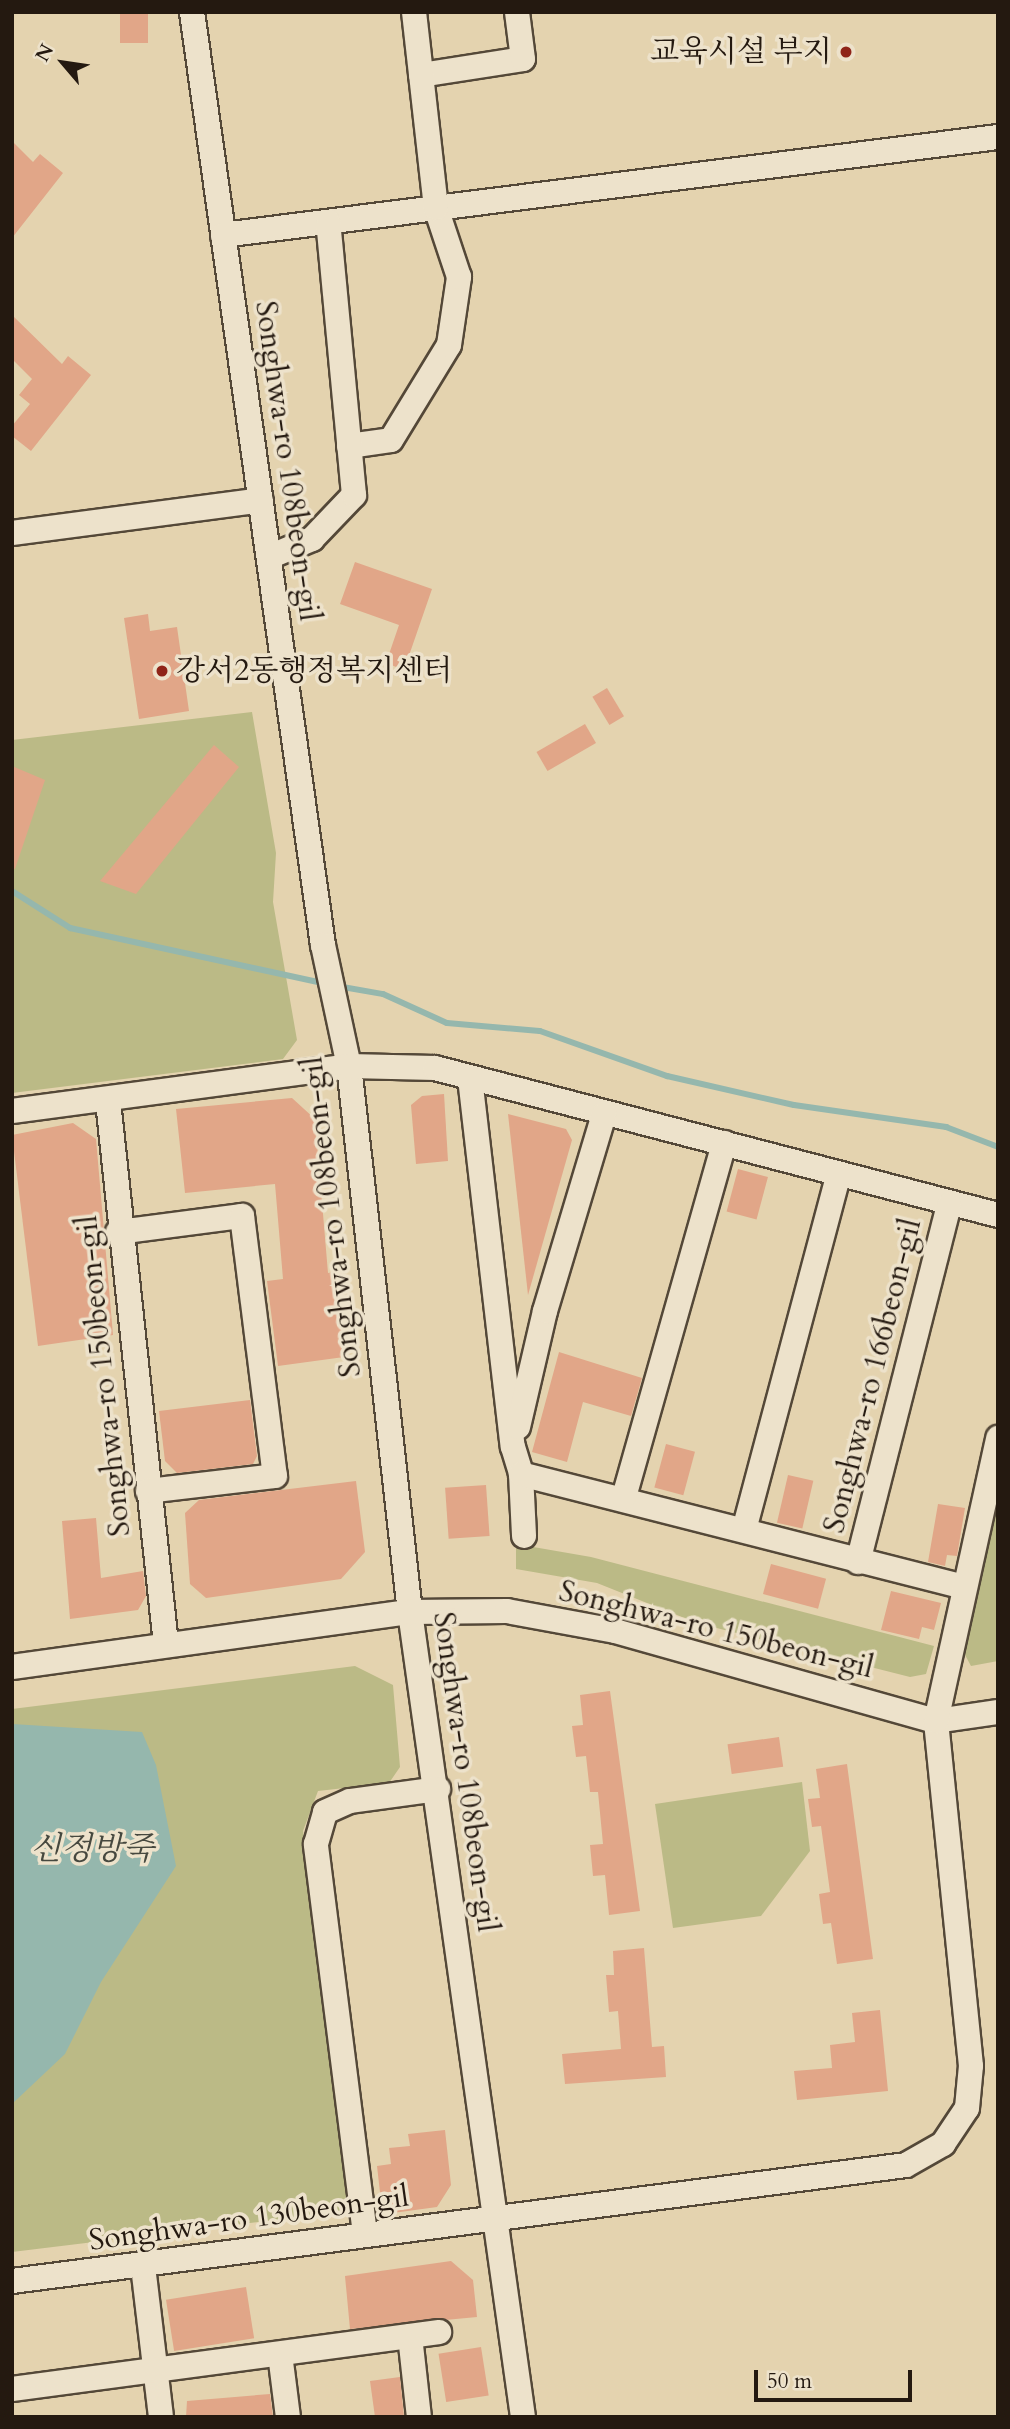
<!DOCTYPE html>
<meta charset="utf-8">
<style>
body{margin:0}
#map{position:relative;width:1010px;height:2429px;overflow:hidden;background:#e4d3af;font-family:Cardo,"Noto Serif KR",serif}
div>[style]{position:absolute}
.green>*{inset:0;background:#bbba86}
.water>*{inset:0;background:#95b7ad}
.stream>*{height:6px;margin:-3px;padding:0 3px;transform-origin:3px;border-radius:3px;background:#95b7ad}
.building>*{inset:0;background:#e1a688;transform-origin:0 0}
.roads{filter:drop-shadow(2px 0 #544838) drop-shadow(-2px 0 #544838) drop-shadow(0 2px #544838) drop-shadow(0 -2px #544838)}
.minor>*{height:24px;margin:-12px;padding:0 12px;transform-origin:12px;border-radius:12px;background:#ede2cb}
.dots>*{width:19px;height:19px;translate:-50% -50%;box-sizing:border-box;border:4px solid #ede2cb;border-radius:50%}
span{translate:-50% -50%;white-space:nowrap;text-align:center;line-height:1.15;-webkit-text-stroke:7px #ede2cb;paint-order:stroke}
.poi-label{font-size:30px;color:#241910}
.right{translate:-100% -50%;text-align:right}
.left{translate:0 -50%;text-align:left}
.street-label{font-size:30px;color:#241910}
.water-label{font-size:32px;color:#46483f;font-style:italic}
.frame{position:absolute;inset:0;border:14px solid #241910;pointer-events:none}
.north{position:absolute;left:28px;top:28px;width:70px;height:70px;-webkit-text-stroke:5px #ede2cb;paint-order:stroke;rotate:299deg;font-size:19px;font-weight:700;line-height:28px;text-align:center;color:#241910}
.north::after{content:'';display:block;margin:auto;width:24px;height:32px;background:#241910;clip-path:polygon(50% 0,100% 100%,50% 72%,0 100%)}
.scale{position:absolute;left:754px;top:2370px;width:158px;height:32px;box-sizing:border-box;border:4px solid #241910;border-top:0;padding-left:9px;font-size:21px;line-height:24px;white-space:nowrap;color:#241910;-webkit-text-stroke:5px #ede2cb;paint-order:stroke}
</style>
<div id="map">
<div class="green">
<i style="clip-path:polygon(252px 712px,276px 853px,273px 902px,297px 1040px,283px 1059px,12px 1093px,12px 740px)"></i>
<i style="clip-path:polygon(998px 1501px,998px 1661px,971px 1666px,964px 1653px)"></i>
<i style="clip-path:polygon(516px 1544px,591px 1557px,934px 1646px,926px 1674px,910px 1677px,697px 1623px,597px 1583px,516px 1569px)"></i>
<i style="clip-path:polygon(355px 1666px,393px 1685px,400px 1767px,389px 1783px,318px 1791px,303px 1831px,348px 2211px,12px 2252px,12px 1709px)"></i>
<i style="clip-path:polygon(802px 1782px,810px 1851px,761px 1916px,673px 1928px,655px 1804px)"></i>
</div>
<div class="water">
<i style="clip-path:polygon(12px 1724px,142px 1732px,156px 1765px,176px 1866px,101px 1982px,65px 2054px,12px 2104px)"></i>
</div>
<div class="stream">
<i style="left:12px;top:891px;width:69px;rotate:32.5deg"></i>
<i style="left:70px;top:928px;width:263px;rotate:12.3deg"></i>
<i style="left:337px;top:986px;width:47px;rotate:9.9deg"></i>
<i style="left:383px;top:994px;width:70px;rotate:24.4deg"></i>
<i style="left:447px;top:1023px;width:93px;rotate:4.9deg"></i>
<i style="left:540px;top:1031px;width:135px;rotate:19.5deg"></i>
<i style="left:667px;top:1076px;width:130px;rotate:12.9deg"></i>
<i style="left:794px;top:1105px;width:154px;rotate:8.2deg"></i>
<i style="left:946px;top:1127px;width:56px;rotate:21deg"></i>
</div>
<div class="building">
<i style="left:120px;top:12px;width:28px;height:31px"></i>
<i style="clip-path:polygon(12px 141px,33px 162px,40px 154px,63px 173px,12px 238px)"></i>
<i style="clip-path:polygon(12px 315px,62px 364px,68px 356px,91px 375px,31px 451px,12px 436px,12px 426px,30px 404px,19px 395px,32px 379px,12px 359px)"></i>
<i style="clip-path:polygon(355px 562px,432px 589px,404px 670px,386px 663px,399px 625px,340px 604px)"></i>
<i style="clip-path:polygon(148px 614px,150px 631px,177px 627px,189px 711px,139px 719px,124px 618px)"></i>
<i style="left:607px;top:688px;width:33px;height:17px;rotate:59deg"></i>
<i style="left:585px;top:724px;width:22px;height:56px;rotate:60deg"></i>
<i style="clip-path:polygon(214px 745px,239px 767px,136px 894px,100px 881px)"></i>
<i style="clip-path:polygon(12px 766px,45px 780px,15px 869px,12px 868px)"></i>
<i style="clip-path:polygon(444px 1094px,448px 1161px,416px 1164px,411px 1105px,422px 1096px)"></i>
<i style="clip-path:polygon(292px 1098px,315px 1119px,328px 1273px,340px 1271px,349px 1337px,342px 1338px,344px 1357px,278px 1366px,267px 1281px,283px 1279px,275px 1184px,185px 1193px,176px 1109px)"></i>
<i style="clip-path:polygon(508px 1114px,566px 1129px,572px 1140px,528px 1295px)"></i>
<i style="clip-path:polygon(73px 1123px,96px 1139px,113px 1335px,38px 1346px,12px 1135px)"></i>
<i style="left:738px;top:1169px;width:31px;height:44px;rotate:15deg"></i>
<i style="clip-path:polygon(559px 1352px,642px 1378px,631px 1416px,583px 1402px,567px 1462px,532px 1452px)"></i>
<i style="clip-path:polygon(250px 1400px,257px 1456px,253px 1464px,177px 1473px,165px 1461px,159px 1411px)"></i>
<i style="left:666px;top:1444px;width:30px;height:45px;rotate:15deg"></i>
<i style="left:788px;top:1475px;width:26px;height:49px;rotate:13deg"></i>
<i style="clip-path:polygon(356px 1481px,365px 1552px,341px 1579px,206px 1598px,190px 1584px,185px 1513px,199px 1500px)"></i>
<i style="left:486px;top:1485px;width:51px;height:41px;rotate:86deg"></i>
<i style="clip-path:polygon(938px 1504px,965px 1508px,957px 1556px,947px 1555px,945px 1566px,928px 1562px)"></i>
<i style="clip-path:polygon(96px 1518px,101px 1578px,143px 1571px,146px 1596px,138px 1610px,70px 1619px,62px 1521px)"></i>
<i style="left:771px;top:1564px;width:57px;height:31px;rotate:15deg"></i>
<i style="clip-path:polygon(891px 1591px,941px 1603px,934px 1630px,922px 1627px,919px 1639px,881px 1630px)"></i>
<i style="clip-path:polygon(610px 1691px,640px 1911px,609px 1915px,605px 1875px,593px 1876px,590px 1845px,603px 1844px,598px 1792px,590px 1792px,586px 1756px,576px 1757px,572px 1726px,583px 1725px,580px 1695px)"></i>
<i style="left:779px;top:1737px;width:30px;height:52px;rotate:82deg"></i>
<i style="clip-path:polygon(847px 1764px,873px 1959px,837px 1964px,831px 1923px,823px 1924px,819px 1894px,830px 1892px,821px 1826px,812px 1827px,808px 1799px,820px 1798px,816px 1769px)"></i>
<i style="clip-path:polygon(644px 1948px,652px 2047px,664px 2046px,666px 2077px,565px 2084px,562px 2054px,621px 2049px,618px 2011px,609px 2012px,606px 1975px,614px 1975px,613px 1951px)"></i>
<i style="clip-path:polygon(880px 2010px,888px 2091px,797px 2100px,794px 2071px,832px 2068px,830px 2045px,855px 2042px,852px 2013px)"></i>
<i style="clip-path:polygon(445px 2130px,451px 2185px,437px 2207px,393px 2213px,381px 2201px,377px 2166px,391px 2164px,389px 2148px,410px 2146px,408px 2134px)"></i>
<i style="clip-path:polygon(451px 2261px,473px 2280px,477px 2317px,350px 2329px,345px 2276px)"></i>
<i style="left:246px;top:2287px;width:52px;height:81px;rotate:81deg"></i>
<i style="left:481px;top:2347px;width:49px;height:43px;rotate:81deg"></i>
<i style="clip-path:polygon(400px 2377px,404px 2417px,375px 2417px,370px 2381px)"></i>
<i style="clip-path:polygon(270px 2394px,273px 2417px,186px 2417px,187px 2401px)"></i>
</div>
<div class="roads">
<div class="minor">
<i style="left:192px;top:12px;width:942px;rotate:82.01deg"></i>
<i style="left:323px;top:945px;width:124px;rotate:77.9deg"></i>
<i style="left:349px;top:1066px;width:549px;rotate:83.63deg"></i>
<i style="left:410px;top:1612px;width:813px;rotate:82.01deg"></i>
<i style="left:421px;top:75px;width:103px;rotate:-8.9deg"></i>
<i style="left:523px;top:59px;width:47px;rotate:-97.3deg"></i>
<i style="left:223px;top:235px;width:781px;rotate:-7.21deg"></i>
<i style="left:349px;top:446px;width:42px;rotate:-8.1deg"></i>
<i style="left:391px;top:440px;width:111px;rotate:-58.6deg"></i>
<i style="left:449px;top:345px;width:69px;rotate:-81.6deg"></i>
<i style="left:459px;top:277px;width:73px;rotate:-108.4deg"></i>
<i style="left:436px;top:208px;width:197px;rotate:-96.4deg"></i>
<i style="left:12px;top:533px;width:251px;rotate:-7.5deg"></i>
<i style="left:269px;top:557px;width:47px;rotate:-22.7deg"></i>
<i style="left:312px;top:539px;width:61px;rotate:-46.3deg"></i>
<i style="left:354px;top:495px;width:274px;rotate:-95.4deg"></i>
<i style="left:470px;top:1078px;width:371px;rotate:83.4deg"></i>
<i style="left:513px;top:1447px;width:28px;rotate:73deg"></i>
<i style="left:521px;top:1474px;width:62px;rotate:87.2deg"></i>
<i style="left:108px;top:1101px;width:547px;rotate:83.91deg"></i>
<i style="left:12px;top:1111px;width:340px;rotate:-7.6deg"></i>
<i style="left:349px;top:1066px;width:86px;rotate:1.3deg"></i>
<i style="left:435px;top:1068px;width:582px;rotate:14.63deg"></i>
<i style="left:118px;top:1232px;width:125px;rotate:-7.4deg"></i>
<i style="left:242px;top:1216px;width:262px;rotate:82.8deg"></i>
<i style="left:275px;top:1476px;width:128px;rotate:173.3deg"></i>
<i style="left:518px;top:1427px;width:119px;rotate:-76.9deg"></i>
<i style="left:545px;top:1311px;width:206px;rotate:-73.3deg"></i>
<i style="left:521px;top:1474px;width:455px;rotate:14.3deg"></i>
<i style="left:624px;top:1497px;width:368px;rotate:-74.2deg"></i>
<i style="left:744px;top:1530px;width:366px;rotate:-75.1deg"></i>
<i style="left:858px;top:1562px;width:368px;rotate:-75.7deg"></i>
<i style="left:12px;top:1667px;width:402px;rotate:-7.9deg"></i>
<i style="left:410px;top:1612px;width:97px;rotate:-0.6deg"></i>
<i style="left:507px;top:1611px;width:110px;rotate:10.5deg"></i>
<i style="left:615px;top:1631px;width:333px;rotate:15.7deg"></i>
<i style="left:936px;top:1721px;width:63px;rotate:-8.3deg"></i>
<i style="left:365px;top:2234px;width:393px;rotate:-97.2deg"></i>
<i style="left:316px;top:1844px;width:33px;rotate:-74deg"></i>
<i style="left:325px;top:1812px;width:27px;rotate:-24deg"></i>
<i style="left:350px;top:1801px;width:89px;rotate:-7.8deg"></i>
<i style="left:143px;top:2266px;width:152px;rotate:83.2deg"></i>
<i style="left:12px;top:2281px;width:901px;rotate:-7.39deg"></i>
<i style="left:906px;top:2165px;width:43px;rotate:-29.6deg"></i>
<i style="left:943px;top:2144px;width:43px;rotate:-56.3deg"></i>
<i style="left:967px;top:2108px;width:42px;rotate:-84.6deg"></i>
<i style="left:971px;top:2066px;width:347px;rotate:-95.8deg"></i>
<i style="left:936px;top:1721px;width:290px;rotate:-77.6deg"></i>
<i style="left:410px;top:2336px;width:81px;rotate:83.7deg"></i>
<i style="left:280px;top:2354px;width:64px;rotate:82.8deg"></i>
<i style="left:12px;top:2389px;width:431px;rotate:-7.6deg"></i>
</div>
</div>
<div class="dots">
<i style="left:846px;top:52px;background:#8f2418"></i>
<i style="left:162px;top:671px;background:#8f2418"></i>
</div>
<div class="poi-label">
<span class="right" style="left:832px;top:52px">교육시설 부지</span>
<span class="left" style="left:176px;top:671px">강서2동행정복지센터</span>
</div>
<div class="street-label">
<span style="left:287px;top:461px;rotate:82deg">Songhwa-ro 108beon-gil</span>
<span style="left:332px;top:1217px;rotate:-97deg">Songhwa-ro 108beon-gil</span>
<span style="left:104px;top:1376px;rotate:-96deg">Songhwa-ro 150beon-gil</span>
<span style="left:873px;top:1376px;rotate:-76deg">Songhwa-ro 166beon-gil</span>
<span style="left:716px;top:1630px;rotate:14deg">Songhwa-ro 150beon-gil</span>
<span style="left:465px;top:1772px;rotate:82deg">Songhwa-ro 108beon-gil</span>
<span style="left:249px;top:2219px;rotate:-8deg">Songhwa-ro 130beon-gil</span>
</div>
<div class="water-label">
<span style="left:92px;top:1849px">신정방죽</span>
</div>
<div class="frame"></div>
<div class="north">N</div>
<div class="scale">50 m</div>
</div>
